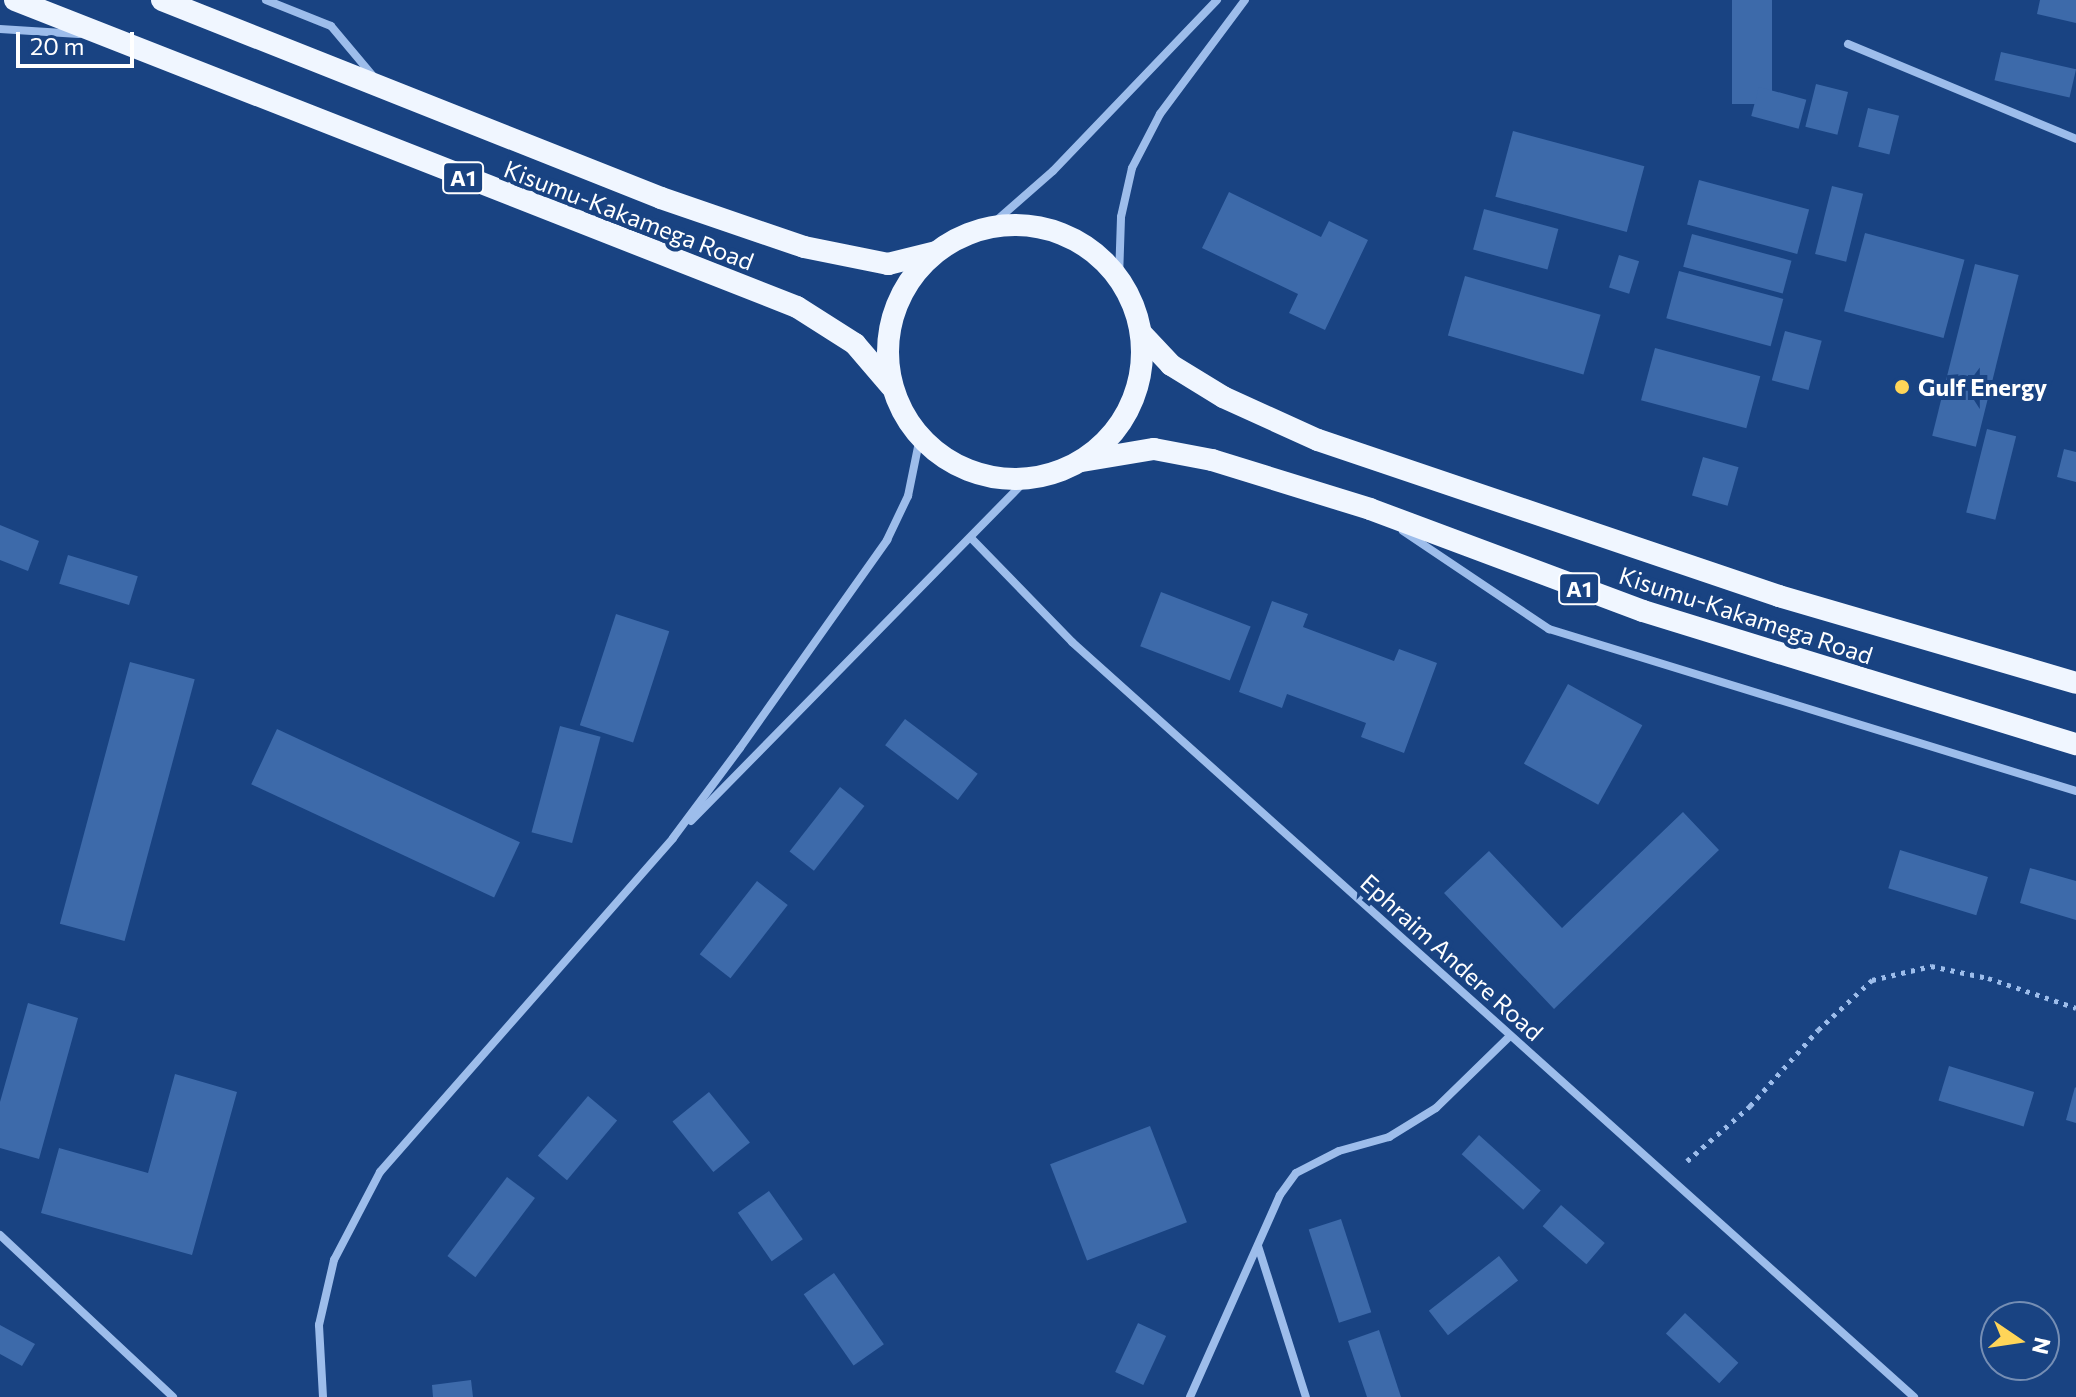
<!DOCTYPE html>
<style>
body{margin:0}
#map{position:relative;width:2076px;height:1397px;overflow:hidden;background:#194382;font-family:Commissioner,sans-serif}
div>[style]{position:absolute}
.building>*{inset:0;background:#3d6aaa;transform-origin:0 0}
.path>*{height:5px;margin-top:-2.5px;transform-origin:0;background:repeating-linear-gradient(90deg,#9dbdeb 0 4px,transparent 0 10px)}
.minor>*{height:8px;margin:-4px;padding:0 4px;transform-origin:4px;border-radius:4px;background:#9dbdeb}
.trunk>*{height:22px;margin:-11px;padding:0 11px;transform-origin:11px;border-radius:11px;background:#f0f6ff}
.trunk>.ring{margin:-11px;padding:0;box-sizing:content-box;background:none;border:22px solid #f0f6ff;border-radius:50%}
.dots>*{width:22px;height:22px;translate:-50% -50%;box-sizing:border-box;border:4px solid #194382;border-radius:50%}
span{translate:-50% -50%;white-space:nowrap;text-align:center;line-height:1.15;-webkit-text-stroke:8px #194382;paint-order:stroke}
.shield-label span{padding:2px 6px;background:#194382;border:2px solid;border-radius:6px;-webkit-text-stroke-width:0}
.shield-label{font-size:22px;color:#fff;font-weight:700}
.street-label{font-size:24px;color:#fff}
.poi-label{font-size:24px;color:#fff;font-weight:700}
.left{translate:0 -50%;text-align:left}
.north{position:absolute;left:1980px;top:1301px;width:80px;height:80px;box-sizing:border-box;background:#194382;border:2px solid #758eb4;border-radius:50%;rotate:103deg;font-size:22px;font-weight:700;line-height:32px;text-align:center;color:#fff}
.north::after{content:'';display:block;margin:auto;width:28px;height:36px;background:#ffd558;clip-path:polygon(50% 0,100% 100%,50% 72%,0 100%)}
.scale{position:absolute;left:16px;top:32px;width:118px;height:36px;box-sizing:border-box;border:4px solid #fff;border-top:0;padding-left:10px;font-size:24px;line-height:28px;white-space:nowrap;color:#fff;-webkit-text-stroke:6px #194382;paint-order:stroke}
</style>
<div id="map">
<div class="building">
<i style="left:1732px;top:0;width:40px;height:104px"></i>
<i style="clip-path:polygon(2040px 0,2076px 0,2076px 23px,2037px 14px)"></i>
<i style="left:2001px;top:52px;width:77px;height:29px;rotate:13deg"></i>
<i style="left:1816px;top:84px;width:33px;height:44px;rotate:14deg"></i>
<i style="left:1759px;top:87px;width:49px;height:30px;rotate:15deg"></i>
<i style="left:1868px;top:108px;width:32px;height:40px;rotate:14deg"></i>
<i style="left:1513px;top:131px;width:136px;height:68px;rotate:15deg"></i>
<i style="left:1699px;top:180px;width:114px;height:46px;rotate:15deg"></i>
<i style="left:1832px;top:186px;width:32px;height:70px;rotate:14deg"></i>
<i style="clip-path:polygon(1229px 192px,1321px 237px,1329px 221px,1368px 240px,1325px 330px,1289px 313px,1298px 294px,1202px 248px)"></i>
<i style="left:1484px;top:209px;width:77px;height:42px;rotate:15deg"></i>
<i style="left:1865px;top:233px;width:103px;height:81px;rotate:15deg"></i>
<i style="left:1692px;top:234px;width:103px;height:34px;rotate:15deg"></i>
<i style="left:1619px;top:255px;width:21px;height:34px;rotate:17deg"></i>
<i style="left:1975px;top:264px;width:45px;height:177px;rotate:14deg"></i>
<i style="left:1679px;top:271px;width:108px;height:49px;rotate:15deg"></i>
<i style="left:1465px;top:276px;width:141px;height:62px;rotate:16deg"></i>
<i style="left:1785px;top:331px;width:38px;height:51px;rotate:15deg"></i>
<i style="left:1655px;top:348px;width:109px;height:54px;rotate:15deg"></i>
<i style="left:1987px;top:429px;width:30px;height:86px;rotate:14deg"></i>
<i style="clip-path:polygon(2064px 449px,2076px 452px,2076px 482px,2057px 477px)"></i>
<i style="left:1703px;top:457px;width:37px;height:40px;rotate:16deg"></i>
<i style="clip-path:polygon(0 525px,39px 541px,28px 571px,0 560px)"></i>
<i style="left:68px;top:555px;width:73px;height:30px;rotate:17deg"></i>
<i style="left:1161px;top:592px;width:96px;height:58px;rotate:21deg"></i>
<i style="clip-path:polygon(1272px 601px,1308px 614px,1303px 627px,1394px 661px,1399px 649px,1437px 663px,1404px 753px,1361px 737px,1366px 723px,1287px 694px,1282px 708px,1239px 692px)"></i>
<i style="left:616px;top:614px;width:56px;height:117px;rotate:18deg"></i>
<i style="left:130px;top:662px;width:67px;height:271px;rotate:15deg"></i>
<i style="left:1568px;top:684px;width:85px;height:91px;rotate:29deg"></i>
<i style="left:905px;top:719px;width:91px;height:33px;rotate:37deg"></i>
<i style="left:560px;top:726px;width:42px;height:110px;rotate:15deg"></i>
<i style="left:277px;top:729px;width:268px;height:61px;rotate:25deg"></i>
<i style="left:840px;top:787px;width:31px;height:82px;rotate:38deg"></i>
<i style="clip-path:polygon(1683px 812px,1719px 850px,1554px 1009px,1444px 893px,1489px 851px,1562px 928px)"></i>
<i style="left:1900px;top:850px;width:92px;height:40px;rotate:17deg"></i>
<i style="clip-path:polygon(2030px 868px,2076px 881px,2076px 920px,2020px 903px)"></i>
<i style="left:757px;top:881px;width:39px;height:93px;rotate:38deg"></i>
<i style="clip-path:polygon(28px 1003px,78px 1018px,39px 1159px,0 1148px,0 1102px)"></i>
<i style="left:1949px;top:1066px;width:89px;height:36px;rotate:17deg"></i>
<i style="clip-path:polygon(175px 1074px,237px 1092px,192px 1255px,41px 1213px,59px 1148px,148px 1173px)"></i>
<i style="clip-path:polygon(2075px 1087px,2076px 1088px,2076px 1123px,2066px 1120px)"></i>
<i style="left:709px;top:1092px;width:65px;height:47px;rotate:51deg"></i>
<i style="left:588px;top:1096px;width:38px;height:78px;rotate:40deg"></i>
<i style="left:1150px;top:1126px;width:103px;height:107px;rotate:69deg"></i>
<i style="left:1479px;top:1135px;width:83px;height:26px;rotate:42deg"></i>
<i style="left:507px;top:1177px;width:35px;height:99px;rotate:37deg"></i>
<i style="left:769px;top:1191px;width:59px;height:38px;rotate:55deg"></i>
<i style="left:1561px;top:1205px;width:58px;height:28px;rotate:41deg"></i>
<i style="left:1341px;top:1219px;width:98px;height:34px;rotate:72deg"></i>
<i style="left:1499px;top:1256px;width:31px;height:89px;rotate:52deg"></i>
<i style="left:834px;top:1273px;width:87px;height:37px;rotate:55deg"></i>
<i style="left:1685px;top:1313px;width:73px;height:28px;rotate:43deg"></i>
<i style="left:1138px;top:1323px;width:31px;height:54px;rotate:25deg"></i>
<i style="clip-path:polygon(0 1325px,35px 1344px,22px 1366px,0 1354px)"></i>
<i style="clip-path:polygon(1379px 1330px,1401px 1397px,1367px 1397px,1348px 1341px)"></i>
<i style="clip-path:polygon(471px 1380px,473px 1397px,433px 1397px,432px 1385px)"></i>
</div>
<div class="path">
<i style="left:1687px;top:1161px;width:84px;rotate:-41.1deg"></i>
<i style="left:1750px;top:1106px;width:102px;rotate:-48.2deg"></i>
<i style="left:1818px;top:1030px;width:74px;rotate:-42.8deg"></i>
<i style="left:1872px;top:980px;width:61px;rotate:-13.3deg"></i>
<i style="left:1931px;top:966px;width:58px;rotate:11.9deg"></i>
<i style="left:1988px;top:978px;width:93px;rotate:18.8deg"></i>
</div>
<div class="minor">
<i style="left:266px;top:0;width:70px;rotate:21.8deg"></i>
<i style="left:331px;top:26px;width:65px;rotate:50deg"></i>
<i style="left:0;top:29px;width:79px;rotate:3.6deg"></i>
<i style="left:1848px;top:44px;width:247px;rotate:22.6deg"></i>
<i style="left:989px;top:227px;width:85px;rotate:-41.2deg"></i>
<i style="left:1053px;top:171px;width:237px;rotate:-46.2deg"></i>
<i style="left:1119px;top:278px;width:61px;rotate:-88.1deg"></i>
<i style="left:1121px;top:217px;width:50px;rotate:-77.3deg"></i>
<i style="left:1132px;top:168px;width:61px;rotate:-62.6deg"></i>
<i style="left:1160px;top:114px;width:142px;rotate:-53.3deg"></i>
<i style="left:1403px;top:531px;width:176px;rotate:33.9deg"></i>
<i style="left:1549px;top:629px;width:551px;rotate:17.09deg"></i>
<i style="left:972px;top:539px;width:144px;rotate:45.8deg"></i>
<i style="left:1072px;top:642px;width:1131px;rotate:41.88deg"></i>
<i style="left:691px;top:821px;width:478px;rotate:-45.5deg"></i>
<i style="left:0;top:1235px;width:237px;rotate:43.1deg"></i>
<i style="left:1258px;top:1246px;width:158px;rotate:72.4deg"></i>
<i style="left:323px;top:1397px;width:72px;rotate:-93.2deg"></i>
<i style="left:319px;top:1325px;width:67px;rotate:-77deg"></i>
<i style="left:334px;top:1260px;width:99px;rotate:-62.4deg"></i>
<i style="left:380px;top:1172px;width:444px;rotate:-48.7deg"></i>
<i style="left:673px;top:838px;width:112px;rotate:-53.3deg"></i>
<i style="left:740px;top:748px;width:255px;rotate:-54.7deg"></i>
<i style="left:887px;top:540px;width:49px;rotate:-64.5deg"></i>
<i style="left:908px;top:496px;width:60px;rotate:-78.5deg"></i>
<i style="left:1190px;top:1397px;width:221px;rotate:-66deg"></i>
<i style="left:1280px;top:1195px;width:27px;rotate:-54deg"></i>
<i style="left:1296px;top:1173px;width:48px;rotate:-27.1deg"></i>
<i style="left:1339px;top:1151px;width:52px;rotate:-15.6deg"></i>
<i style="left:1389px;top:1137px;width:55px;rotate:-31.7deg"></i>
<i style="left:1436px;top:1108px;width:103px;rotate:-44.2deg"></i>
</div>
<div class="trunk">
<i style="left:15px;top:0;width:840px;rotate:21.43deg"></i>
<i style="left:797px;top:307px;width:69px;rotate:32.5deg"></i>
<i style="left:855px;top:344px;width:55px;rotate:49.4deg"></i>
<i style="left:162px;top:0;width:537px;rotate:21.64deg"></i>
<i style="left:661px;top:198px;width:151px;rotate:18.9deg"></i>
<i style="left:804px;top:247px;width:86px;rotate:11.4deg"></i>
<i style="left:888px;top:264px;width:49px;rotate:-14deg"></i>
<i class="ring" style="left:888px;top:225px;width:232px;height:232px"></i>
<i style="left:1141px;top:333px;width:44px;rotate:46.8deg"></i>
<i style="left:1171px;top:365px;width:61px;rotate:31.6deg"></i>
<i style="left:1223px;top:397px;width:104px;rotate:24.4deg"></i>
<i style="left:1318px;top:440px;width:487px;rotate:18.7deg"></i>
<i style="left:1779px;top:596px;width:309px;rotate:16.3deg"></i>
<i style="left:1082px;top:461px;width:73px;rotate:-9.5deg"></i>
<i style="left:1154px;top:449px;width:59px;rotate:10.7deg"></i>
<i style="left:1212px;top:460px;width:165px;rotate:17.2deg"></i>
<i style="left:1370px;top:509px;width:291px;rotate:20.5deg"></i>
<i style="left:1643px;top:611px;width:453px;rotate:17.1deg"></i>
</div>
<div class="dots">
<i style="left:1902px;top:387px;background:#ffd558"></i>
</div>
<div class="shield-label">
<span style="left:463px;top:178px">A1</span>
<span style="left:1579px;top:589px">A1</span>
</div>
<div class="street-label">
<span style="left:629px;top:215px;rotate:21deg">Kisumu-Kakamega Road</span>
<span style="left:1746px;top:615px;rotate:18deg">Kisumu-Kakamega Road</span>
<span style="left:1452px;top:957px;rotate:42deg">Ephraim Andere Road</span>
</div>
<div class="poi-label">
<span class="left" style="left:1918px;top:387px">Gulf Energy</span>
</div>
<div class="north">N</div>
<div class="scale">20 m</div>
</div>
